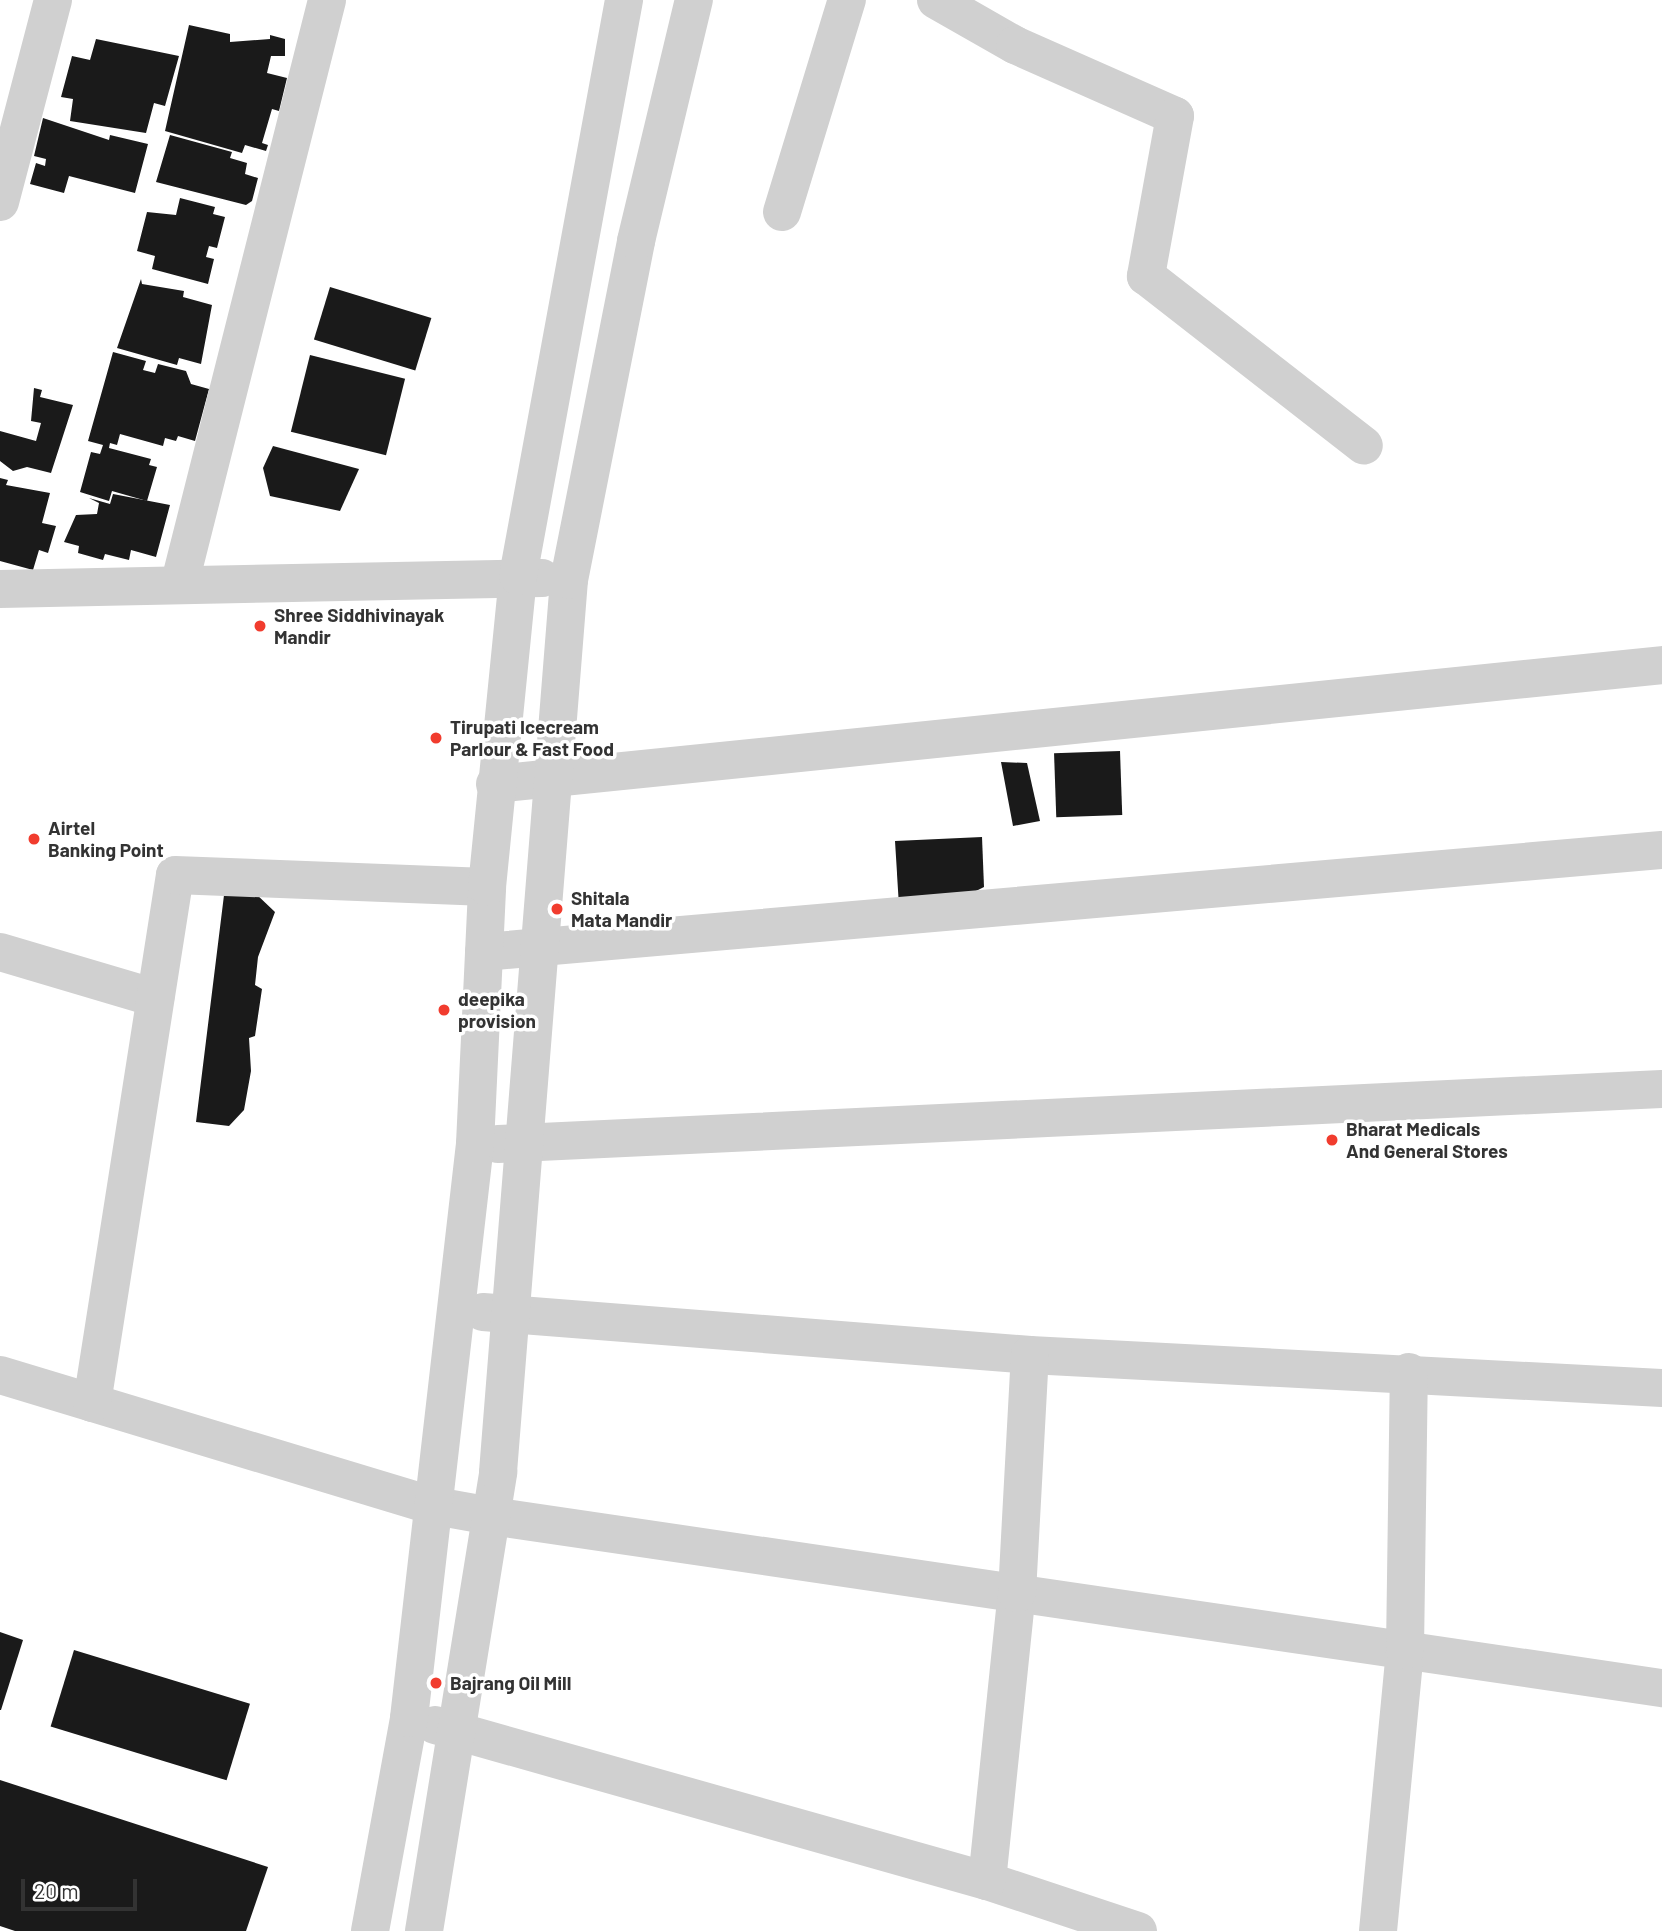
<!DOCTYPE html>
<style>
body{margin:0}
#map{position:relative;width:1662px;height:1931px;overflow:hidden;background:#fff;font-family:Barlow,sans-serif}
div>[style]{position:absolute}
.building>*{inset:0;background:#1a1a1a;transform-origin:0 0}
.minor>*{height:38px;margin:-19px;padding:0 19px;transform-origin:19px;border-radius:19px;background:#d0d0d0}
.dots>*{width:19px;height:19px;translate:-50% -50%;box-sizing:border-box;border:4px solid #fff;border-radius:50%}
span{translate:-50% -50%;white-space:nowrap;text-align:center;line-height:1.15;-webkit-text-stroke:7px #fff;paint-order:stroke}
.poi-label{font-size:19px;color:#333;font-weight:700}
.left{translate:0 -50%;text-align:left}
.scale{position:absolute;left:21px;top:1879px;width:116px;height:32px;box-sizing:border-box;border:4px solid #333;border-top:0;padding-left:9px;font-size:21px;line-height:24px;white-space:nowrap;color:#333;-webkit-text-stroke:5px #fff;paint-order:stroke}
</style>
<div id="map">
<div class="building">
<i style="clip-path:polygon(189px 25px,230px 34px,230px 42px,270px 39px,270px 35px,285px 39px,285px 56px,271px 56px,267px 73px,287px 78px,279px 111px,272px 109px,262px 143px,268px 145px,266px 151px,245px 145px,242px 153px,165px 131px)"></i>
<i style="clip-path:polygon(96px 39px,179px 56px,165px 106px,154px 103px,146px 133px,70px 121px,73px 99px,61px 97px,72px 56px,90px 60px)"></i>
<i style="clip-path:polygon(43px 118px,109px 140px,110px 135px,148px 144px,135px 193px,69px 176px,64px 193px,30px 184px,36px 163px,45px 166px,46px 159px,34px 156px)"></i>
<i style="clip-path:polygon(170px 135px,232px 152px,230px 158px,247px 163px,245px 174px,258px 178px,252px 201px,246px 205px,156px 182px)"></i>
<i style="clip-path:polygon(180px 198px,215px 207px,213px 214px,225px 217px,217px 248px,209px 246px,206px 257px,214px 259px,208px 284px,152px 269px,155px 256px,137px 251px,147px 212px,176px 215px)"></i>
<i style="clip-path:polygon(141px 279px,142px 284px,184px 291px,183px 297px,212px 305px,201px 364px,179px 358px,177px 365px,117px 348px)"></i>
<i style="left:330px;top:287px;width:106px;height:55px;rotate:17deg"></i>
<i style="clip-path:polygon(113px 352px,146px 361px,143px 370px,155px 373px,158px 364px,186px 371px,191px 384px,209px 389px,195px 441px,178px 436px,176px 441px,165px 438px,163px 446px,120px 434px,117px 445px,110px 443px,109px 448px,151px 459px,149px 465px,157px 467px,147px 501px,112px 491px,109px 501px,80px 492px,91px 452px,100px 454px,103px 445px,88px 441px)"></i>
<i style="left:310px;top:355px;width:98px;height:79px;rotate:14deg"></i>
<i style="clip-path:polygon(34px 388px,42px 390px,40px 397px,73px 405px,51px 473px,27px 467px,13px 471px,0 461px,0 431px,36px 441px,41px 423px,31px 421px)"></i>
<i style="clip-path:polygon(273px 446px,359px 469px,340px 511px,270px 496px,263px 468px)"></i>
<i style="clip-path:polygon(0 478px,8px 480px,6px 485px,50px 493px,42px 523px,56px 526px,48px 553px,39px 550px,33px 570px,0 561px)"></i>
<i style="clip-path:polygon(113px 494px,170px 505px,156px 557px,131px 550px,129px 560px,105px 554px,103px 560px,78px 553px,79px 546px,64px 542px,76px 515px,97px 514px,99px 503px,89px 498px,110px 504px)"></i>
<i style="left:1120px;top:751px;width:64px;height:66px;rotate:88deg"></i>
<i style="clip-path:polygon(1001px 762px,1027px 763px,1040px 821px,1013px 826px)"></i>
<i style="clip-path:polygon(982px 837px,984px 887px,952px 903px,899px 906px,895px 841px)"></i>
<i style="clip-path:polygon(225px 887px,253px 891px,275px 912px,258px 957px,255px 985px,262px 989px,255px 1036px,249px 1038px,251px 1071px,244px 1110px,229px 1126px,196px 1122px)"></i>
<i style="clip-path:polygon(0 1632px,23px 1640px,1px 1710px,0 1710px)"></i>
<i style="left:74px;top:1650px;width:184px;height:80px;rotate:17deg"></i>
<i style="clip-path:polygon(0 1780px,268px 1867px,246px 1931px,15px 1931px,0 1926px)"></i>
</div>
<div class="minor">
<i style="left:936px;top:0;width:91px;rotate:29.7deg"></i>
<i style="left:1015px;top:45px;width:175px;rotate:23.9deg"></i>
<i style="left:1175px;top:116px;width:163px;rotate:100.3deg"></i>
<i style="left:1146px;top:276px;width:276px;rotate:37.9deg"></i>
<i style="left:0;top:202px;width:209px;rotate:-75.3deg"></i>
<i style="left:782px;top:212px;width:222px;rotate:-73deg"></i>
<i style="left:180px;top:582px;width:600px;rotate:-75.82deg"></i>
<i style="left:0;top:589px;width:542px;rotate:-1.16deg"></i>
<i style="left:495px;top:784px;width:1173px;rotate:-5.82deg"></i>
<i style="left:0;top:952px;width:162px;rotate:16.5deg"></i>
<i style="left:484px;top:952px;width:1182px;rotate:-4.95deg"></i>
<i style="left:498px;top:1144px;width:1165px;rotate:-2.71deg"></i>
<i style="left:483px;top:1312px;width:549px;rotate:4.49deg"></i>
<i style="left:1030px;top:1355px;width:633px;rotate:2.99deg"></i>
<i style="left:0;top:1375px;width:454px;rotate:16.8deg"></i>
<i style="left:435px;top:1506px;width:57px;rotate:10.1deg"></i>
<i style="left:491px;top:1516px;width:1184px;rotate:8.36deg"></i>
<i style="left:92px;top:1403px;width:534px;rotate:-81.07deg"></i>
<i style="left:175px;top:875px;width:312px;rotate:2.2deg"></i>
<i style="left:435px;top:1725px;width:574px;rotate:15.78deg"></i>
<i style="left:987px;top:1881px;width:159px;rotate:18.3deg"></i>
<i style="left:987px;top:1881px;width:290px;rotate:-84.1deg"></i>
<i style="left:1017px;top:1593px;width:238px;rotate:-86.9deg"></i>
<i style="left:370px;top:1931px;width:217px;rotate:-79.6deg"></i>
<i style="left:409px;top:1718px;width:578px;rotate:-83.44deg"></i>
<i style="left:475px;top:1144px;width:257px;rotate:-87.3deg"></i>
<i style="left:487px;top:887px;width:313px;rotate:-84.3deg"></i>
<i style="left:518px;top:576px;width:586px;rotate:-79.57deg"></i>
<i style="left:424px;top:1931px;width:465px;rotate:-80.8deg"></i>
<i style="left:498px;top:1472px;width:895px;rotate:-85.45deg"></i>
<i style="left:569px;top:580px;width:346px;rotate:-78.8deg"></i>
<i style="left:636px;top:241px;width:248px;rotate:-76.5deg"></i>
<i style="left:1378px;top:1931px;width:282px;rotate:-84.5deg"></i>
<i style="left:1405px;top:1650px;width:278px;rotate:-89.2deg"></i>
</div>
<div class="dots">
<i style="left:260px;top:626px;background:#f13c2e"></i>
<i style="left:436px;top:738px;background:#f13c2e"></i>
<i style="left:34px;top:839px;background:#f13c2e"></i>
<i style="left:557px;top:909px;background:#f13c2e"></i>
<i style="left:444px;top:1010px;background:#f13c2e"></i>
<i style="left:1332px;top:1140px;background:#f13c2e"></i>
<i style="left:436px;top:1683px;background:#f13c2e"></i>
</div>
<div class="poi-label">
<span class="left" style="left:274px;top:626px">Shree Siddhivinayak<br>Mandir</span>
<span class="left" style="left:450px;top:738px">Tirupati Icecream<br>Parlour &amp; Fast Food</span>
<span class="left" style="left:48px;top:839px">Airtel<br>Banking Point</span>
<span class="left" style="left:571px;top:909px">Shitala<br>Mata Mandir</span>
<span class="left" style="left:458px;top:1010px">deepika<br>provision</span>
<span class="left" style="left:1346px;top:1140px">Bharat Medicals<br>And General Stores</span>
<span class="left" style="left:450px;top:1683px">Bajrang Oil Mill</span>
</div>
<div class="scale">20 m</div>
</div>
